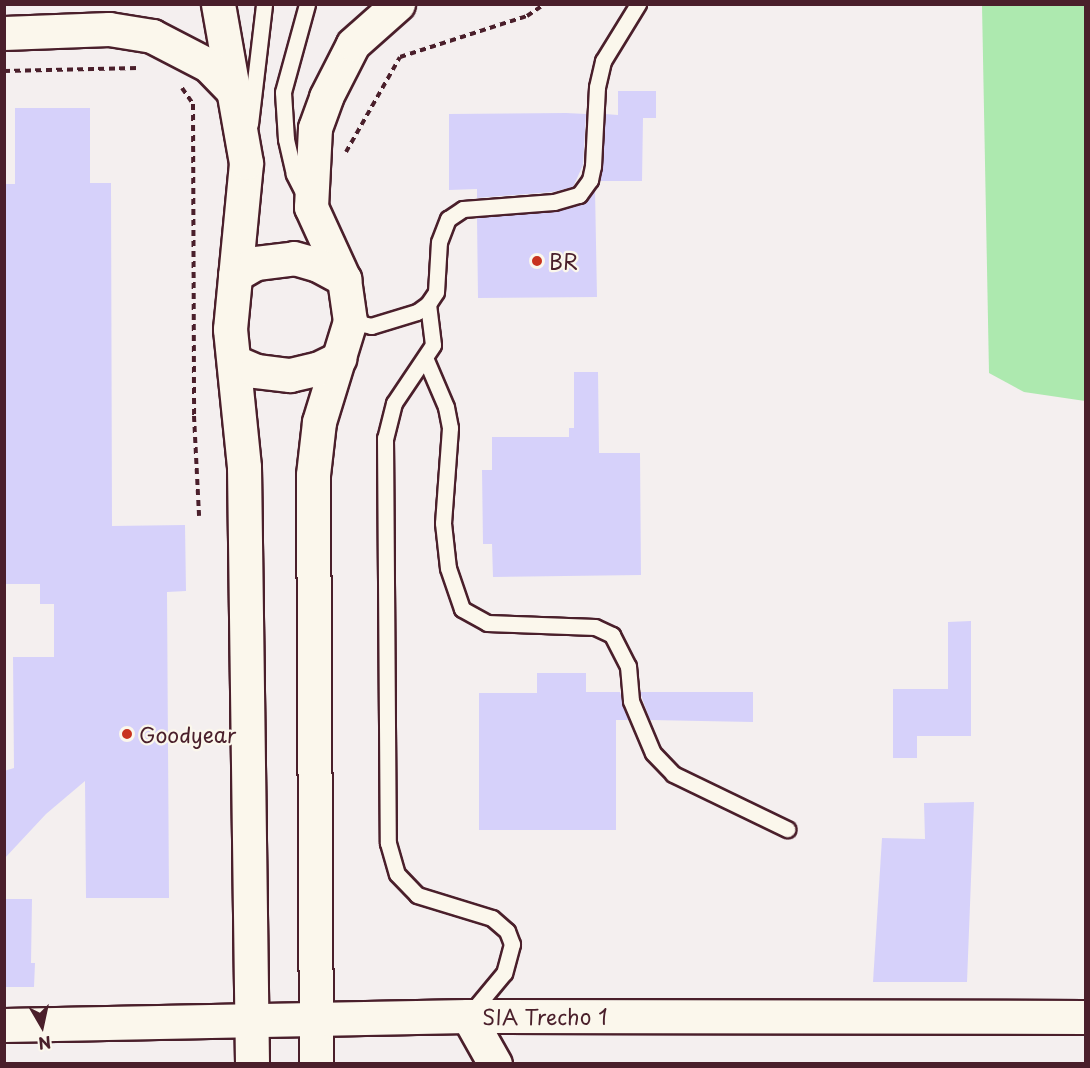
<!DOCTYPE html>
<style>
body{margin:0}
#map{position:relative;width:1090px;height:1068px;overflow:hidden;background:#f4efef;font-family:"Playpen Sans",sans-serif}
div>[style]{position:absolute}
.green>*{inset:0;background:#ade9af}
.building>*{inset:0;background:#d6d1fa}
.path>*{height:4px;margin-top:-2px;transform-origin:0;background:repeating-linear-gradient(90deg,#4a1f2b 0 6px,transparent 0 10.5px)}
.roads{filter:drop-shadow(2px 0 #4a1f2b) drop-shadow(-2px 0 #4a1f2b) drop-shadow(0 2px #4a1f2b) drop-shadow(0 -2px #4a1f2b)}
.service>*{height:15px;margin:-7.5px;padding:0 7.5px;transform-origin:7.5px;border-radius:7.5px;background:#fbf7ec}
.secondary>*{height:33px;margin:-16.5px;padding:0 16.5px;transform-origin:16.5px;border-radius:16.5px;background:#fbf7ec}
.primary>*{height:33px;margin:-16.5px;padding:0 16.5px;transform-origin:16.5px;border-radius:16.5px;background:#fbf7ec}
.trunk>*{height:33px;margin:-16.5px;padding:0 16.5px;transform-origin:16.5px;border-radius:16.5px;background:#fbf7ec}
.dots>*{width:16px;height:16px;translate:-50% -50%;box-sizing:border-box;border:3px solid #fbf7ec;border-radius:50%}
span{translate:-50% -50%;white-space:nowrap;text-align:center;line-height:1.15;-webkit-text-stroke:4.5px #fbf7ec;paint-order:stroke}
.poi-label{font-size:21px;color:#4a1f2b}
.left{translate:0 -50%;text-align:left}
.street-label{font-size:21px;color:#4a1f2b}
.frame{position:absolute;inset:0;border:6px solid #4a1f2b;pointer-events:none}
.north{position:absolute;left:12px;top:996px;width:60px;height:60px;-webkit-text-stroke:4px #fbf7ec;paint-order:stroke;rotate:171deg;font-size:16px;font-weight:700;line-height:24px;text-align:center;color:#4a1f2b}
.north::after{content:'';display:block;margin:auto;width:21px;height:27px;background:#4a1f2b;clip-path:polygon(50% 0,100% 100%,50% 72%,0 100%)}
</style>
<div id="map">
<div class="green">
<i style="clip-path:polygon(982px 5px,1085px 5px,1085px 401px,1024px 392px,989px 373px)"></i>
</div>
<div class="building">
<i style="clip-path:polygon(618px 91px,656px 91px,656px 118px,643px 118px,642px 181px,600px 181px,605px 114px,618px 115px)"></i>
<i style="clip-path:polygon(15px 108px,90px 108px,90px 183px,111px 183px,112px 526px,185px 525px,186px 591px,167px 592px,169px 898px,86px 898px,85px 781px,46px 814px,4px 859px,4px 771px,14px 768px,13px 657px,54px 657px,54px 604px,40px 604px,40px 584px,6px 584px,4px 184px,15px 184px)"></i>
<i style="clip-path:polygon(566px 113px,586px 114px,583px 165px,573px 187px,552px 192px,477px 198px,477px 189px,449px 190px,449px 114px)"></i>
<i style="clip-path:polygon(595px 189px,597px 297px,478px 298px,477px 218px,557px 211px,582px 204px)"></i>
<i style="clip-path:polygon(574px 372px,598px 372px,599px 453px,640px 453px,641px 575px,493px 577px,492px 544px,483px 544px,482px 470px,492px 470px,492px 437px,569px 437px,569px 428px,574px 428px)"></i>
<i style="clip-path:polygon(971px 621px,971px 736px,917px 736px,917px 758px,893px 758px,893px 689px,948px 689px,948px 622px)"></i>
<i style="clip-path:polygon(537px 673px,586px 673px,586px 692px,620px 692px,628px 720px,616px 720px,616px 830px,479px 830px,479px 693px,537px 693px)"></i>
<i style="clip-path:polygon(640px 692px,753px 692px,753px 722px,650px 720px)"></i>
<i style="clip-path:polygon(974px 802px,967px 982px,873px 982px,882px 838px,925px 839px,924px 803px)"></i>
<i style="clip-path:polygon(4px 899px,32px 899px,31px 963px,35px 963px,34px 987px,4px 987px)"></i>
</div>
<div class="path">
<i style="left:4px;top:71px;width:134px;rotate:-1.3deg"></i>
<i style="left:182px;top:88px;width:19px;rotate:55deg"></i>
<i style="left:193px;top:104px;width:312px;rotate:89.8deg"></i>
<i style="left:194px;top:416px;width:100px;rotate:87.1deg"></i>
<i style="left:346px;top:152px;width:109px;rotate:-60.4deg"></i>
<i style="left:400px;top:57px;width:133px;rotate:-17.9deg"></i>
<i style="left:527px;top:16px;width:22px;rotate:-34deg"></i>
</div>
<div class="roads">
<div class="service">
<i style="left:250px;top:124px;width:121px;rotate:-83.3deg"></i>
<i style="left:305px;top:196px;width:25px;rotate:-117deg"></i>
<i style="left:294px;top:174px;width:36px;rotate:-103deg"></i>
<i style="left:286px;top:139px;width:47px;rotate:-93.7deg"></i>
<i style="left:283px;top:92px;width:91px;rotate:-74.7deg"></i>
<i style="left:428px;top:304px;width:41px;rotate:83deg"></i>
<i style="left:433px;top:345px;width:70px;rotate:123.9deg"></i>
<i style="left:394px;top:403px;width:36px;rotate:104deg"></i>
<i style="left:385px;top:438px;width:405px;rotate:89.6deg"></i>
<i style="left:388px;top:843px;width:32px;rotate:74deg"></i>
<i style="left:397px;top:874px;width:29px;rotate:46deg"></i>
<i style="left:417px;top:895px;width:78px;rotate:17deg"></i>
<i style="left:492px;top:918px;width:20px;rotate:41deg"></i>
<i style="left:507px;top:931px;width:14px;rotate:69deg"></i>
<i style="left:512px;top:944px;width:30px;rotate:105deg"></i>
<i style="left:504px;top:973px;width:53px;rotate:129.7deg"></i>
<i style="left:350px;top:321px;width:22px;rotate:13deg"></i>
<i style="left:371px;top:326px;width:48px;rotate:-16.9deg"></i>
<i style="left:417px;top:312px;width:14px;rotate:-36deg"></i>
<i style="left:428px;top:304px;width:14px;rotate:-56deg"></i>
<i style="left:436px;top:292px;width:50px;rotate:-86.6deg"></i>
<i style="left:439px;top:242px;width:25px;rotate:-69deg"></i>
<i style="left:448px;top:219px;width:18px;rotate:-34deg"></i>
<i style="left:463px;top:209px;width:91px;rotate:-4.4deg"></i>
<i style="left:554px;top:202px;width:26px;rotate:-16deg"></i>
<i style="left:579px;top:195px;width:19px;rotate:-54deg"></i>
<i style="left:590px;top:180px;width:14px;rotate:-78deg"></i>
<i style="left:593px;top:166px;width:79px;rotate:-87.1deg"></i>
<i style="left:597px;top:87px;width:27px;rotate:-77deg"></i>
<i style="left:603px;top:61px;width:67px;rotate:-58.4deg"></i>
<i style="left:426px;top:360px;width:51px;rotate:66.9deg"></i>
<i style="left:446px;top:407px;width:21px;rotate:79deg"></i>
<i style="left:450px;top:428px;width:95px;rotate:94.2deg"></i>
<i style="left:443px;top:523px;width:45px;rotate:83.7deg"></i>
<i style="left:448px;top:568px;width:43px;rotate:71.1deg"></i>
<i style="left:462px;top:609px;width:29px;rotate:29deg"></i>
<i style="left:487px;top:623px;width:108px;rotate:2.1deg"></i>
<i style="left:595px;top:627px;width:19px;rotate:25deg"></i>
<i style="left:612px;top:635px;width:35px;rotate:63deg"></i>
<i style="left:628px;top:666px;width:35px;rotate:85deg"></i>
<i style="left:631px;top:701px;width:56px;rotate:67.1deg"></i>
<i style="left:653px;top:753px;width:29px;rotate:46deg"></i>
<i style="left:673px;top:774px;width:127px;rotate:25.8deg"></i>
</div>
<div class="secondary">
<i style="left:246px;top:163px;width:167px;rotate:95.5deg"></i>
<i style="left:230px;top:329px;width:139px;rotate:84.2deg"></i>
<i style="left:244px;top:467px;width:597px;rotate:89.23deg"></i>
<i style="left:311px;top:207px;width:79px;rotate:65.4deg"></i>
<i style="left:344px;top:279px;width:42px;rotate:81.9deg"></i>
<i style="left:350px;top:321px;width:106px;rotate:107.1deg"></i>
<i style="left:319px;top:422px;width:53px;rotate:96.5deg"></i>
<i style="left:313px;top:475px;width:589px;rotate:89.71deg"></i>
<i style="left:235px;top:275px;width:24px;rotate:-30deg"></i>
<i style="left:256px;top:263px;width:38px;rotate:-7deg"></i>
<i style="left:294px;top:258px;width:25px;rotate:16deg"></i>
<i style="left:318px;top:265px;width:30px;rotate:28deg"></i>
<i style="left:235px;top:362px;width:23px;rotate:23deg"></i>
<i style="left:256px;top:371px;width:34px;rotate:7deg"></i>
<i style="left:290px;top:375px;width:28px;rotate:-13deg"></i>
<i style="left:317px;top:369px;width:25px;rotate:-26deg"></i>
<i style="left:468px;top:1016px;width:55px;rotate:60.6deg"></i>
<i style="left:4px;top:1025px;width:464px;rotate:-1.1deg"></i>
<i style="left:468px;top:1016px;width:618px;rotate:0.09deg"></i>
</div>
<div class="primary">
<i style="left:218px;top:4px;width:161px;rotate:80deg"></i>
<i style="left:311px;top:207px;width:79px;rotate:-87.1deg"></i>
<i style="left:315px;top:128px;width:33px;rotate:-70deg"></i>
<i style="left:326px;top:97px;width:59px;rotate:-63deg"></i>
<i style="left:353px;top:44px;width:60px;rotate:-41.6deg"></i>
</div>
<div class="trunk">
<i style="left:4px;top:33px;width:105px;rotate:-2.2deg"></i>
<i style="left:109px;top:29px;width:44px;rotate:9.2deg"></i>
<i style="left:152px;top:36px;width:63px;rotate:27.4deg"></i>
<i style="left:208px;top:65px;width:37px;rotate:46deg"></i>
</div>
</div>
<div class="dots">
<i style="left:537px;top:261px;background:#c8321e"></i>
<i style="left:127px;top:734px;background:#c8321e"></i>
</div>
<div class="poi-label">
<span class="left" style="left:549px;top:261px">BR</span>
<span class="left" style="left:139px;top:734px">Goodyear</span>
</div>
<div class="street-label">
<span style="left:545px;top:1016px">SIA Trecho 1</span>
</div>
<div class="frame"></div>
<div class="north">N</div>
</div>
